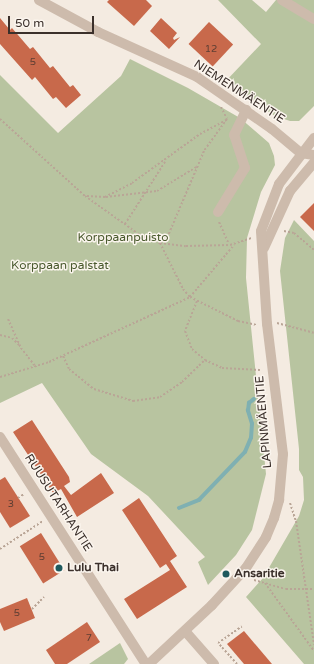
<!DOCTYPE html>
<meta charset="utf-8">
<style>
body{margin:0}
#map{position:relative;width:314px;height:664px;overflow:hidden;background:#f4ebe1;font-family:"Varela Round",sans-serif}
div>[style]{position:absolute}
.green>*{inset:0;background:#b8c4a0}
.stream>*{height:3.5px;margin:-1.75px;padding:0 1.75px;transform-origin:1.75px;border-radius:1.75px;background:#7fb0b2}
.building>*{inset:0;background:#c8694b;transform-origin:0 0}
.path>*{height:2px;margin-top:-1px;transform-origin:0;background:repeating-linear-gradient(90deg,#b9a596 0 2px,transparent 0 4px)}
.minor>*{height:10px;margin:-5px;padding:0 5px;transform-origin:5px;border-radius:5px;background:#cdbbac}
.dots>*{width:11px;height:11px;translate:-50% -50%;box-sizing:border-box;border:2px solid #fbf5ee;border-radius:50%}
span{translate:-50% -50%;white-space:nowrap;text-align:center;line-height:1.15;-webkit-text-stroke:3px #fbf5ee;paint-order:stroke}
.number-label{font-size:10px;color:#5e3e33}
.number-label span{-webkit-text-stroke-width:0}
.street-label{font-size:12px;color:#3b302b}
.park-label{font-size:12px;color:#4a5a2e}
.poi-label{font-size:12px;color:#3b302b;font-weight:700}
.left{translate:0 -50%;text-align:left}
.scale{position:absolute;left:8px;top:16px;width:86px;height:18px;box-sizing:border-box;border:2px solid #3b302b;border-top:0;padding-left:5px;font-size:12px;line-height:14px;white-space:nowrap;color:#3b302b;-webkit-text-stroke:3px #fbf5ee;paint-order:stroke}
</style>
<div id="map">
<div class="green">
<i style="clip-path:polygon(218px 0,252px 0,266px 12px,276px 0,314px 0,314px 106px,299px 121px,290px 121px,275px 116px,224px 83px,261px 44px)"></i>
<i style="clip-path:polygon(130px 59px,188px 88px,240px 118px,269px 143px,274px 156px,275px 165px,261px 192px,247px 238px,246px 278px,266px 474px,252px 530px,236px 555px,208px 585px,198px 562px,205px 557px,148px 496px,91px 454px,42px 383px,0 403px,0 75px,58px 133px,121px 76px)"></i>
<i style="clip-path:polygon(294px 220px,314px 241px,314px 664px,304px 664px,246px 597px,263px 578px,299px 516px,304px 500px,303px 477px,299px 470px,299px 449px,280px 271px,285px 238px)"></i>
<i style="clip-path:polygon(120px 643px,128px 659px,124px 664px,89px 664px)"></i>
</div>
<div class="stream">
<i style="left:179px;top:508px;width:22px;rotate:-22deg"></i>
<i style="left:199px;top:500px;width:66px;rotate:-46.2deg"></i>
<i style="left:245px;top:452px;width:15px;rotate:-67deg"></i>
<i style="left:251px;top:438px;width:14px;rotate:-86deg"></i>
<i style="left:252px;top:424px;width:14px;rotate:-107deg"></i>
<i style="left:248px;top:411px;width:8px;rotate:-83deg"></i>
<i style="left:249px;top:403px;width:6px;rotate:-39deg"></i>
</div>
<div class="building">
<i style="clip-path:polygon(109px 0,146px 0,152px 6px,134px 26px,107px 2px)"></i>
<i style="clip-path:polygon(0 18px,10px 30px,12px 28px,30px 49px,33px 47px,50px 68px,53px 66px,70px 87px,73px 85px,81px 95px,66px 108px,56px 97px,53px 99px,35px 77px,32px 80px,0 44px)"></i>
<i style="clip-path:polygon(161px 18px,177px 33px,173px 38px,174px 40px,180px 37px,169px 49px,150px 31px)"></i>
<i style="left:209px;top:22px;width:33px;height:30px;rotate:43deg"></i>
<i style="clip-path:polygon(314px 203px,314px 231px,300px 217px)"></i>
<i style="clip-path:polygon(32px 420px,69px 477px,70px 482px,64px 486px,71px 495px,101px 473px,114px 493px,77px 517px,61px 489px,53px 493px,13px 432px)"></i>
<i style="clip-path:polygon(5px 477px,30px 516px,10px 528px,0 512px,0 480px)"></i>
<i style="clip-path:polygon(139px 498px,177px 556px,170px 561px,187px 587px,137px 619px,124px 599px,170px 570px,166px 564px,160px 568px,122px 510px)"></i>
<i style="left:41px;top:533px;width:44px;height:25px;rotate:58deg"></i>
<i style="clip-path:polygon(27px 598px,35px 618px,4px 631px,0 622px,0 609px)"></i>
<i style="clip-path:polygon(87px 622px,100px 642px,67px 664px,55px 664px,46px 650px)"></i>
<i style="clip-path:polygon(244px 631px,272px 664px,244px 664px,227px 644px)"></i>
</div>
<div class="path">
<i style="left:221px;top:107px;width:13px;rotate:63deg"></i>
<i style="left:0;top:119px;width:115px;rotate:42.2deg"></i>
<i style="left:85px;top:196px;width:67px;rotate:35.3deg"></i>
<i style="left:140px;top:235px;width:22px;rotate:22deg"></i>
<i style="left:160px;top:243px;width:26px;rotate:7deg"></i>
<i style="left:186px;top:246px;width:44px;rotate:-1.3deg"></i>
<i style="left:230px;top:245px;width:23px;rotate:-18deg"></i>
<i style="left:227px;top:119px;width:39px;rotate:126deg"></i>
<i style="left:204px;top:151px;width:95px;rotate:113deg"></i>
<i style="left:167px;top:238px;width:9px;rotate:144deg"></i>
<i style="left:160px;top:243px;width:51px;rotate:63.4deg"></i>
<i style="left:183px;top:289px;width:11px;rotate:49deg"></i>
<i style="left:190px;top:297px;width:54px;rotate:26.6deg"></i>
<i style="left:238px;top:321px;width:19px;rotate:12deg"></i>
<i style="left:87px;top:196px;width:18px;rotate:3deg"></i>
<i style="left:105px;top:197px;width:30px;rotate:-27deg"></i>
<i style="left:132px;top:183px;width:84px;rotate:-35.8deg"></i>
<i style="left:200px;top:134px;width:30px;rotate:-28deg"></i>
<i style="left:106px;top:197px;width:51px;rotate:-6.7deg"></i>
<i style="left:157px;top:191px;width:48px;rotate:-31.4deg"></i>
<i style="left:219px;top:222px;width:24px;rotate:66deg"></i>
<i style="left:125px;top:224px;width:74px;rotate:-57.2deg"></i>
<i style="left:284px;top:231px;width:10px;rotate:11deg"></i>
<i style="left:294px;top:233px;width:26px;rotate:40deg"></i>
<i style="left:197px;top:301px;width:32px;rotate:112deg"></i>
<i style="left:185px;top:331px;width:19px;rotate:69deg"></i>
<i style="left:192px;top:349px;width:17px;rotate:40deg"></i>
<i style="left:8px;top:319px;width:32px;rotate:66deg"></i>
<i style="left:21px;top:348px;width:24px;rotate:52deg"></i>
<i style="left:277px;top:323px;width:38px;rotate:15deg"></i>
<i style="left:0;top:335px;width:12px;rotate:14deg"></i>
<i style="left:12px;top:338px;width:10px;rotate:45deg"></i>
<i style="left:63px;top:356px;width:14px;rotate:65deg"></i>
<i style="left:69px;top:369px;width:32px;rotate:39deg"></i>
<i style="left:94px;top:389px;width:41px;rotate:17.1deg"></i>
<i style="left:133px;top:401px;width:27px;rotate:-8deg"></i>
<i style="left:160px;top:397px;width:27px;rotate:-34deg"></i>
<i style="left:182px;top:382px;width:32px;rotate:-44deg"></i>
<i style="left:205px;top:360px;width:19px;rotate:25deg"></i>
<i style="left:222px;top:368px;width:38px;rotate:3deg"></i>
<i style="left:0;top:377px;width:51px;rotate:-17deg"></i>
<i style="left:49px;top:362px;width:155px;rotate:-24.7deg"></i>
<i style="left:190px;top:297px;width:68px;rotate:-49.8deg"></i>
<i style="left:18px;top:498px;width:7px;rotate:-34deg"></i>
<i style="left:290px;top:503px;width:19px;rotate:72deg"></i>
<i style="left:296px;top:521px;width:125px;rotate:81.7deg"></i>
<i style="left:0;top:549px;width:51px;rotate:-33.1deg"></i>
<i style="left:254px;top:580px;width:33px;rotate:16deg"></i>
<i style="left:286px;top:589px;width:28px"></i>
<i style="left:265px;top:583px;width:84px;rotate:54.2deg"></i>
<i style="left:32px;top:609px;width:17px;rotate:-45deg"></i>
<i style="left:237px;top:664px;width:28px;rotate:-132deg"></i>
<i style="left:218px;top:643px;width:29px;rotate:-35deg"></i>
</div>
<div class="minor">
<i style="left:39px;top:0;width:67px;rotate:28.5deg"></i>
<i style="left:98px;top:32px;width:109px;rotate:24.4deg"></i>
<i style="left:197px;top:77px;width:91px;rotate:34.7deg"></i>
<i style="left:272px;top:129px;width:38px;rotate:40deg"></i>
<i style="left:301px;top:153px;width:13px;rotate:9deg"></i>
<i style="left:282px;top:0;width:37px;rotate:31deg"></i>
<i style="left:218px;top:212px;width:52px;rotate:-58.5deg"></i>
<i style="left:245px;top:168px;width:35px;rotate:-108deg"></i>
<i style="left:234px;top:135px;width:28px;rotate:-64deg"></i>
<i style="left:264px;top:248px;width:63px;rotate:-65.5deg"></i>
<i style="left:290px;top:191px;width:38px;rotate:-50deg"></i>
<i style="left:0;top:437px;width:270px;rotate:57.3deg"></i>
<i style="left:185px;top:631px;width:44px;rotate:48.7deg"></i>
<i style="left:149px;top:664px;width:86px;rotate:-43.1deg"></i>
<i style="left:212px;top:605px;width:50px;rotate:-47.4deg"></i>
<i style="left:246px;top:568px;width:37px;rotate:-57deg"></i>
<i style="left:266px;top:537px;width:21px;rotate:-67deg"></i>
<i style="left:274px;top:518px;width:19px;rotate:-74deg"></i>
<i style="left:279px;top:500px;width:46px;rotate:-85deg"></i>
<i style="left:283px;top:454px;width:131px;rotate:-97deg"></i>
<i style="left:267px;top:324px;width:93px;rotate:-93.7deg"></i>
<i style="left:261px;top:231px;width:50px;rotate:-69deg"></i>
<i style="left:279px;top:184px;width:58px;rotate:-52.7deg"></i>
</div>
<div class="dots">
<i style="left:59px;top:568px;background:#1f5a5e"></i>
<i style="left:226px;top:574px;background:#1f5a5e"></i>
</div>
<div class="number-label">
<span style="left:211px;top:50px">12</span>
<span style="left:33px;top:63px">5</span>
<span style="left:11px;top:505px">3</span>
<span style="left:42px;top:558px">5</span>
<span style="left:17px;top:614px">5</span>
<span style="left:89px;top:639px">7</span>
</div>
<div class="street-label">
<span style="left:239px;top:92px;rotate:33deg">NIEMENMÄENTIE</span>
<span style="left:264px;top:422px;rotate:-95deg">LAPINMÄENTIE</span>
<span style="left:58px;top:503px;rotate:57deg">RUUSUTARHANTIE</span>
</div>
<div class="park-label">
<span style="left:123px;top:238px">Korppaanpuisto</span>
<span style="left:60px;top:266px">Korppaan palstat</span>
</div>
<div class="poi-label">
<span class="left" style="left:67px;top:568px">Lulu Thai</span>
<span class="left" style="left:234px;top:574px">Ansaritie</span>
</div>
<div class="scale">50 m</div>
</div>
